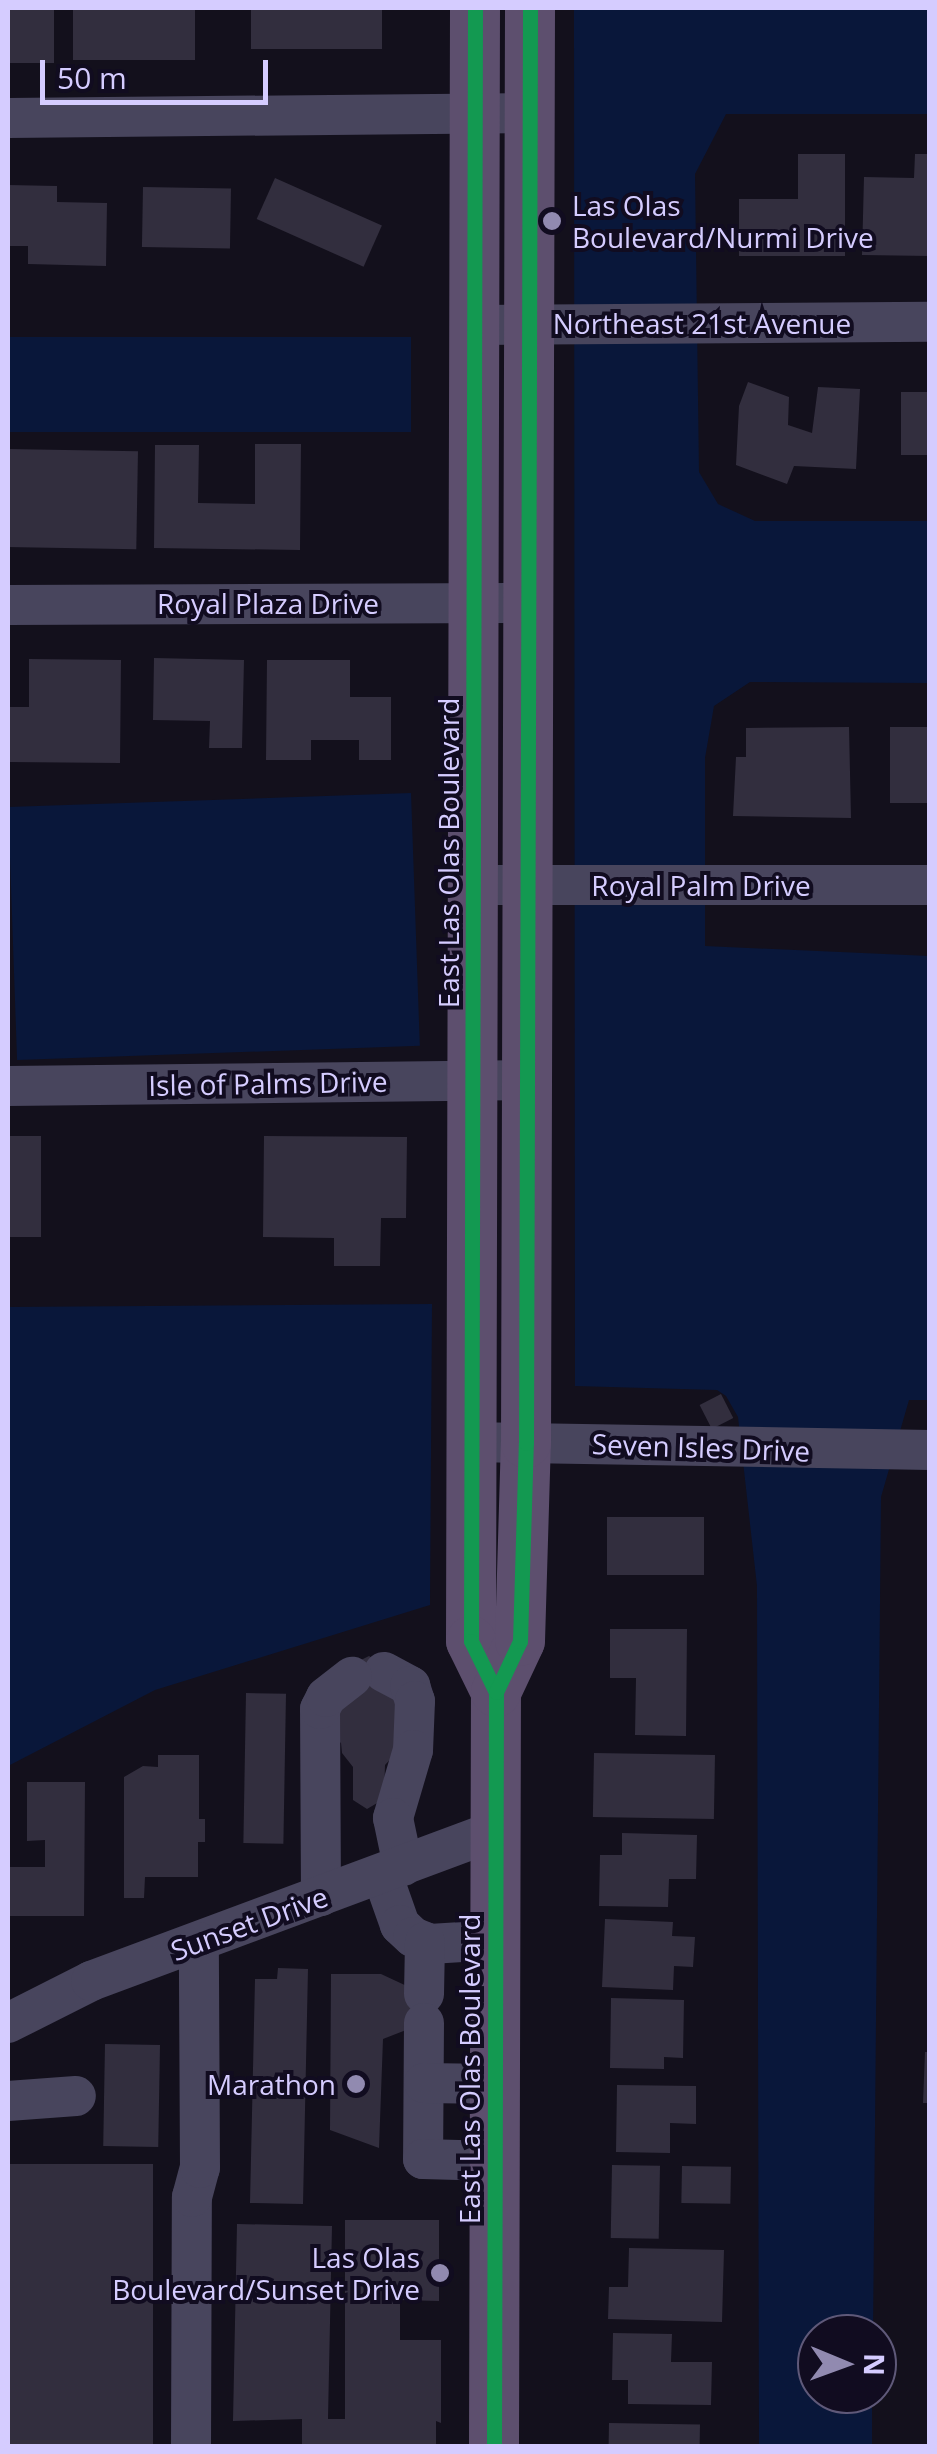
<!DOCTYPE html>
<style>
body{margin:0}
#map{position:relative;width:937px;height:2454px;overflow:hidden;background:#13101c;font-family:"Open Sans",sans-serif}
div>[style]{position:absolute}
.water>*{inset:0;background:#09173a;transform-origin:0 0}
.building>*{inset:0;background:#322e3e;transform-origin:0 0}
.minor>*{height:40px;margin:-20px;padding:0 20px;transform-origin:20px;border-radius:20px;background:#48455d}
.major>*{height:50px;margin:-25px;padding:0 25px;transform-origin:25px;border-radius:25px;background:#5d4f6e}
.cycleway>*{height:15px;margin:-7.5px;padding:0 7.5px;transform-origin:7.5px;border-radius:7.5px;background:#139951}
.dots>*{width:28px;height:28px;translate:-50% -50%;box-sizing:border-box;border:5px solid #110c20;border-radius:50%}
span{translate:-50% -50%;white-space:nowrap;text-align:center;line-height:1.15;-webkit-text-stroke:8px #110c20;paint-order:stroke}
.poi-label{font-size:28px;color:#d5ccff}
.left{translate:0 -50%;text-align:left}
.right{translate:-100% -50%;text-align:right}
.street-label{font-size:28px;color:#d5ccff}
.frame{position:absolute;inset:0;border:10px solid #d5ccff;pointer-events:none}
.north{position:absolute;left:797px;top:2314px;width:100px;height:100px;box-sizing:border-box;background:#110c20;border:2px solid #5f5979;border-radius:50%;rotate:91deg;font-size:28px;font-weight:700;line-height:40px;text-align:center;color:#d5ccff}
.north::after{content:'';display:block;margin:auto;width:35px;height:45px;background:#918ab0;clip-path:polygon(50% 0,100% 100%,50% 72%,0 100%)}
.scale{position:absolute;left:40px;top:60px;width:228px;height:45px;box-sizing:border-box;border:5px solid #d5ccff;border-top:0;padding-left:12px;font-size:30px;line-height:35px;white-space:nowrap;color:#d5ccff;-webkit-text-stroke:8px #110c20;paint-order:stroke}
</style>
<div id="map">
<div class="water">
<i style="clip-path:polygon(574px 8px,929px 8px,929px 114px,726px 114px,695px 174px,699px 472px,718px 504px,755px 521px,929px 521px,929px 683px,750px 682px,714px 706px,705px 758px,705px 946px,929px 956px,929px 1400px,909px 1400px,881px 1497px,873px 2334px,817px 2334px,817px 2394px,872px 2394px,872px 2446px,759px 2446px,757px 1586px,738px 1417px,726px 1396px,717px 1390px,575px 1386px)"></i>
<i style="left:8px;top:337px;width:403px;height:95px"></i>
<i style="left:411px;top:793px;width:253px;height:403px;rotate:88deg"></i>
<i style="clip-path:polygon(432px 1304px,430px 1605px,155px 1690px,8px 1766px,8px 1307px)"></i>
</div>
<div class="building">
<i style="left:8px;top:8px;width:46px;height:55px"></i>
<i style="left:73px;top:8px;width:122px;height:52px"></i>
<i style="left:251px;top:8px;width:131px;height:41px"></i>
<i style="clip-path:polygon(798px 154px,845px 154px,845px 256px,739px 256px,739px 199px,798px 199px)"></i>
<i style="clip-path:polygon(915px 154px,930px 154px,930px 256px,862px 255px,864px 177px,914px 178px)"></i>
<i style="left:275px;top:178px;width:117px;height:45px;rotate:24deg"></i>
<i style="clip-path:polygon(8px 185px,57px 186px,57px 202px,107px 203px,106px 266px,28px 264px,28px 246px,8px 246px)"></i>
<i style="left:143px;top:187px;width:88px;height:60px;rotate:1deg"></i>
<i style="clip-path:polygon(748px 382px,789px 397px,788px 425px,812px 433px,818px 387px,860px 389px,856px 469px,794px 466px,787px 484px,736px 465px,739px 406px)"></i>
<i style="left:901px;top:392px;width:29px;height:63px"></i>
<i style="clip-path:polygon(255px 444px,301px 444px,300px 550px,154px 548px,155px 445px,199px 445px,198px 503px,255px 504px)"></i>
<i style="left:8px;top:449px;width:130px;height:98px;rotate:1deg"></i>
<i style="clip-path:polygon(154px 658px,244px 660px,242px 748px,209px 748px,210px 721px,153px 720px)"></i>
<i style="clip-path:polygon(29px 659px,121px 660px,120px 763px,8px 762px,8px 707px,29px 707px)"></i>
<i style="clip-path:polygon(267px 660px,350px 660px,350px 697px,391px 697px,391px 760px,359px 760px,359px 740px,311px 740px,311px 760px,266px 760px)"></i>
<i style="clip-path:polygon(849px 727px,851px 818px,733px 816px,736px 757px,746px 757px,746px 728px)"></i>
<i style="left:890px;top:727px;width:40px;height:76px"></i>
<i style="left:8px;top:1136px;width:33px;height:101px"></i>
<i style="clip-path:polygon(264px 1136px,407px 1137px,406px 1218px,381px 1218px,380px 1266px,334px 1266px,334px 1238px,263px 1237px)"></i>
<i style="left:721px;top:1394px;width:27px;height:24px;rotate:63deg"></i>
<i style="left:607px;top:1517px;width:97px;height:58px"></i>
<i style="clip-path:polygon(610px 1629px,687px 1629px,686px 1736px,635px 1735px,636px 1678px,610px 1678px)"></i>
<i style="clip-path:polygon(369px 1656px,384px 1665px,409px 1707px,396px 1753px,385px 1765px,384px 1799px,367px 1809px,353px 1800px,353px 1767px,342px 1753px,341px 1743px,327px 1731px,353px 1664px)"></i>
<i style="left:246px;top:1693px;width:40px;height:150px;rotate:1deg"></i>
<i style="left:594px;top:1753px;width:121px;height:64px;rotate:1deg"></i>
<i style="clip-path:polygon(158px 1755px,199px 1755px,199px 1819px,205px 1819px,205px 1842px,198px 1842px,198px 1877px,145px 1877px,144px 1898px,124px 1898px,124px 1777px,143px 1766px,158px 1767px)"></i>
<i style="clip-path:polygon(27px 1782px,85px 1782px,84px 1916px,8px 1916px,8px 1867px,45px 1867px,45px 1840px,27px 1841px)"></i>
<i style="clip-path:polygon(622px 1833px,697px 1835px,696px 1879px,669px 1879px,668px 1907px,599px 1906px,600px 1855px,622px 1855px)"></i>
<i style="clip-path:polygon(605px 1919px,673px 1922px,672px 1936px,695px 1937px,693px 1967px,674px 1966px,673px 1990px,602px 1987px)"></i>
<i style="clip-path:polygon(278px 1968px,308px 1969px,303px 2204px,250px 2203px,255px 1979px,277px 1979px)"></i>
<i style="clip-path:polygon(331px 1974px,381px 1974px,424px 1994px,424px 2023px,383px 2039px,379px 2148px,330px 2130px)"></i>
<i style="clip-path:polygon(611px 1998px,684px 2000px,683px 2058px,664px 2057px,664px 2069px,610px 2068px)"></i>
<i style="left:105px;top:2044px;width:55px;height:102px;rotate:1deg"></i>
<i style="clip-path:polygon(925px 2052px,930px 2052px,930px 2103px,923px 2103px)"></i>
<i style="clip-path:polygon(617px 2085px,696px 2086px,696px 2124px,670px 2123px,670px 2153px,616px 2152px)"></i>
<i style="left:8px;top:2164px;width:145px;height:282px"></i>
<i style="left:612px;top:2165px;width:48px;height:73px;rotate:1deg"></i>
<i style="left:682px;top:2166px;width:49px;height:37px;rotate:1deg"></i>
<i style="clip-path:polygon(345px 2220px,439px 2220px,439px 2301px,400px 2300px,400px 2340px,441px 2340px,441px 2423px,436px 2421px,436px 2446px,302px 2446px,302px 2419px,233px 2421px,237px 2224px,332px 2226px,328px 2419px,345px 2419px)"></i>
<i style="clip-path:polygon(629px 2248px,724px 2250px,722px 2322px,608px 2319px,609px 2287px,628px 2287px)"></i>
<i style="clip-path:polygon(613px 2333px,672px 2334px,671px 2362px,712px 2362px,711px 2405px,628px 2404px,628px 2380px,612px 2380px)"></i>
<i style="left:609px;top:2423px;width:91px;height:23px;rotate:1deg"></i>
</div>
<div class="minor">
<i style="left:8px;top:118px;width:523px;rotate:-0.55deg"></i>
<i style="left:475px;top:325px;width:455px;rotate:-0.4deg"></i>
<i style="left:8px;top:605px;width:521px;rotate:-0.22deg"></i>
<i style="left:473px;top:885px;width:457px"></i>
<i style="left:8px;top:1086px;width:520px;rotate:-0.66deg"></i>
<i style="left:472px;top:1442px;width:458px;rotate:1deg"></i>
<i style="left:384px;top:1672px;width:30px;rotate:28deg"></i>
<i style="left:410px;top:1686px;width:16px;rotate:72deg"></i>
<i style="left:415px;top:1701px;width:49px;rotate:92.3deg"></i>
<i style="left:413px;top:1750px;width:71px;rotate:106.4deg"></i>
<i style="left:393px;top:1818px;width:49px;rotate:78.2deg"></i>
<i style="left:382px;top:1874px;width:54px;rotate:70.6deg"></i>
<i style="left:400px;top:1925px;width:18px;rotate:43deg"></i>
<i style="left:413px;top:1937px;width:18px;rotate:22deg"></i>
<i style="left:430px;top:1944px;width:64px;rotate:-3.6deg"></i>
<i style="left:321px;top:1896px;width:187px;rotate:-90.3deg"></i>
<i style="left:320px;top:1709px;width:13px;rotate:-63deg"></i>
<i style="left:326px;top:1697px;width:33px;rotate:-38deg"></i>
<i style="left:424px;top:1994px;width:52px;rotate:-88.9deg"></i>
<i style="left:8px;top:2023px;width:93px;rotate:-26.8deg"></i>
<i style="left:91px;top:1981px;width:431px;rotate:-20.4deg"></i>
<i style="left:424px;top:2023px;width:136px;rotate:90.4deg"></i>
<i style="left:423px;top:2159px;width:71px;rotate:1.6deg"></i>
<i style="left:424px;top:2083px;width:70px;rotate:0.8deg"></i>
<i style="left:8px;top:2101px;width:68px;rotate:-4.2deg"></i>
<i style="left:191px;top:2446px;width:249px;rotate:-89.8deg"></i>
<i style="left:192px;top:2197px;width:30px;rotate:-75deg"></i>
<i style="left:200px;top:2168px;width:226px;rotate:-90.3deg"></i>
</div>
<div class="major">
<i style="left:475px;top:8px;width:1633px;rotate:90.14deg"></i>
<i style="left:471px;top:1641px;width:57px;rotate:63.9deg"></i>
<i style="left:494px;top:2446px;width:754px;rotate:-89.85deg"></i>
<i style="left:496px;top:1692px;width:56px;rotate:-64.8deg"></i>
<i style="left:520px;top:1641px;width:198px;rotate:-88.3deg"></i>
<i style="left:526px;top:1443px;width:1435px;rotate:-89.84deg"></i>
</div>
<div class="cycleway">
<i style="left:475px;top:8px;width:1633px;rotate:90.14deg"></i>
<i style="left:471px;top:1641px;width:57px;rotate:63.9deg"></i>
<i style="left:494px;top:2446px;width:754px;rotate:-89.85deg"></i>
<i style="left:496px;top:1692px;width:56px;rotate:-64.8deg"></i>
<i style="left:520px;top:1641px;width:198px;rotate:-88.3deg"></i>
<i style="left:526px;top:1443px;width:1435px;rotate:-89.84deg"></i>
</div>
<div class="dots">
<i style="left:552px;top:221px;background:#918ab0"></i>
<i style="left:356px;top:2084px;background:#918ab0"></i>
<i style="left:440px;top:2273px;background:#918ab0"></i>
</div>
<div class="poi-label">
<span class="left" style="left:572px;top:221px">Las Olas<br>Boulevard/Nurmi Drive</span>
<span class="right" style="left:336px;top:2084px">Marathon</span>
<span class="right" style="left:420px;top:2273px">Las Olas<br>Boulevard/Sunset Drive</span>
</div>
<div class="street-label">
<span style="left:702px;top:323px">Northeast 21st Avenue</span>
<span style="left:268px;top:603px">Royal Plaza Drive</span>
<span style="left:448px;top:853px;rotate:-90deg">East Las Olas Boulevard</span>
<span style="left:701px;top:885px">Royal Palm Drive</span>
<span style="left:268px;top:1083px;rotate:-1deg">Isle of Palms Drive</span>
<span style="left:701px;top:1447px;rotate:2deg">Seven Isles Drive</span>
<span style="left:249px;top:1923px;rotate:-20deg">Sunset Drive</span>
<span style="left:469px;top:2069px;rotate:-90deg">East Las Olas Boulevard</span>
</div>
<div class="frame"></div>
<div class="north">N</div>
<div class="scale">50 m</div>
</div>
